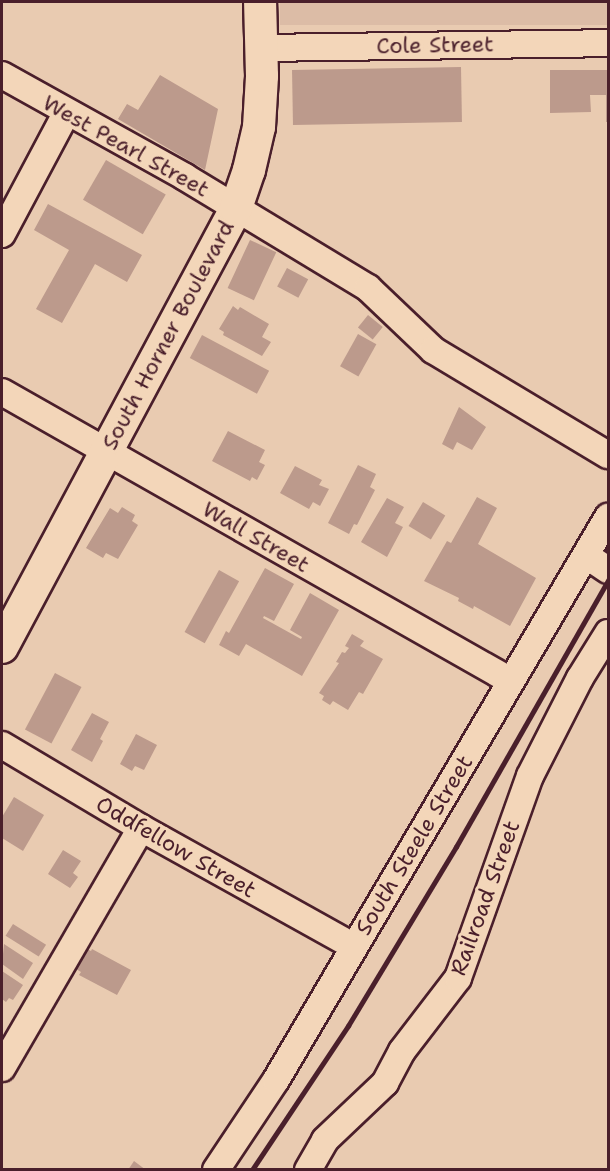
<!DOCTYPE html>
<style>
body{margin:0}
#map{position:relative;width:610px;height:1171px;overflow:hidden;background:#e9cbb1;font-family:"Shantell Sans",sans-serif}
div>[style]{position:absolute}
.built>*{inset:0;background:#dcbca6;transform-origin:0 0}
.building>*{inset:0;background:#bc9a8c;transform-origin:0 0}
.roads{filter:drop-shadow(2px 0 #4a1f2b) drop-shadow(-2px 0 #4a1f2b) drop-shadow(0 2px #4a1f2b) drop-shadow(0 -2px #4a1f2b)}
.minor>*{height:26px;margin:-13px;padding:0 13px;transform-origin:13px;border-radius:13px;background:#f3d6b9}
.major>*{height:32px;margin:-16px;padding:0 16px;transform-origin:16px;border-radius:16px;background:#f3d6b9}
.rail>*{height:4.5px;margin:-2.25px;padding:0 2.25px;transform-origin:2.25px;border-radius:2.25px;background:#4a1f2b}
span{translate:-50% -50%;white-space:nowrap;text-align:center;line-height:1.15;-webkit-text-stroke:6px #f3d6b9;paint-order:stroke}
.street-label{font-size:22px;color:#4a1f2b}
.frame{position:absolute;inset:0;border:3px solid #4a1f2b;pointer-events:none}
</style>
<div id="map">
<div class="built">
<i style="left:280px;top:2px;width:328px;height:23px"></i>
</div>
<div class="building">
<i style="left:461px;top:67px;width:55px;height:169px;rotate:89deg"></i>
<i style="clip-path:polygon(550px 70px,608px 70px,608px 122px,606px 122px,606px 95px,590px 95px,591px 112px,550px 113px)"></i>
<i style="clip-path:polygon(160px 75px,218px 109px,205px 170px,118px 119px,127px 104px,138px 110px)"></i>
<i style="left:106px;top:160px;width:69px;height:46px;rotate:30deg"></i>
<i style="clip-path:polygon(48px 204px,142px 255px,127px 282px,95px 264px,62px 323px,36px 309px,69px 250px,34px 230px)"></i>
<i style="left:250px;top:240px;width:29px;height:53px;rotate:25deg"></i>
<i style="left:287px;top:268px;width:24px;height:21px;rotate:28deg"></i>
<i style="clip-path:polygon(233px 306px,238px 310px,240px 307px,269px 324px,262px 337px,271px 342px,262px 356px,223px 335px,224px 332px,219px 329px)"></i>
<i style="left:368px;top:315px;width:19px;height:16px;rotate:39deg"></i>
<i style="left:358px;top:334px;width:21px;height:37px;rotate:29deg"></i>
<i style="left:202px;top:335px;width:76px;height:26px;rotate:28deg"></i>
<i style="clip-path:polygon(459px 407px,486px 427px,472px 450px,457px 442px,453px 450px,442px 444px)"></i>
<i style="clip-path:polygon(228px 431px,265px 450px,259px 462px,265px 465px,257px 480px,252px 477px,250px 481px,212px 461px)"></i>
<i style="clip-path:polygon(358px 465px,376px 474px,370px 487px,375px 490px,357px 525px,354px 524px,349px 534px,328px 523px)"></i>
<i style="clip-path:polygon(295px 466px,322px 480px,319px 485px,329px 489px,320px 506px,313px 502px,309px 509px,280px 493px)"></i>
<i style="clip-path:polygon(477px 497px,497px 508px,478px 544px,536px 578px,510px 626px,474px 606px,473px 609px,458px 601px,459px 598px,424px 581px,447px 541px,451px 543px)"></i>
<i style="clip-path:polygon(387px 498px,404px 507px,395px 523px,403px 527px,387px 557px,361px 542px)"></i>
<i style="left:423px;top:502px;width:26px;height:28px;rotate:31deg"></i>
<i style="clip-path:polygon(122px 507px,135px 515px,132px 521px,138px 525px,118px 559px,106px 553px,103px 558px,86px 548px,110px 508px,118px 513px)"></i>
<i style="clip-path:polygon(265px 568px,294px 584px,274px 621px,264px 616px,263px 618px,301px 639px,302px 637px,290px 630px,310px 593px,339px 610px,302px 676px,246px 644px,239px 656px,219px 645px,226px 631px,229px 633px)"></i>
<i style="left:219px;top:570px;width:23px;height:71px;rotate:29deg"></i>
<i style="clip-path:polygon(352px 634px,364px 641px,360px 646px,383px 659px,363px 694px,359px 692px,348px 710px,333px 701px,330px 705px,322px 700px,324px 696px,319px 693px,339px 663px,336px 662px,342px 652px,345px 653px,349px 648px,345px 646px)"></i>
<i style="left:55px;top:673px;width:30px;height:64px;rotate:28deg"></i>
<i style="clip-path:polygon(92px 713px,109px 722px,100px 739px,103px 741px,92px 762px,71px 750px)"></i>
<i style="clip-path:polygon(136px 734px,157px 745px,144px 770px,135px 766px,132px 771px,120px 764px)"></i>
<i style="clip-path:polygon(14px 797px,44px 815px,23px 851px,2px 838px,2px 817px)"></i>
<i style="clip-path:polygon(63px 850px,81px 861px,73px 873px,78px 877px,70px 888px,48px 874px)"></i>
<i style="left:13px;top:924px;width:39px;height:14px;rotate:32deg"></i>
<i style="clip-path:polygon(4px 944px,33px 963px,23px 979px,2px 964px)"></i>
<i style="clip-path:polygon(87px 949px,91px 951px,92px 949px,131px 970px,117px 995px,79px 975px,81px 972px,76px 969px)"></i>
<i style="clip-path:polygon(2px 971px,23px 985px,13px 1000px,9px 998px,6px 1002px,2px 999px)"></i>
<i style="clip-path:polygon(134px 1161px,146px 1170px,128px 1170px)"></i>
</div>
<div class="roads">
<div class="minor">
<i style="left:261px;top:48px;width:347px;rotate:-0.8deg"></i>
<i style="left:2px;top:75px;width:210px;rotate:29.1deg"></i>
<i style="left:185px;top:177px;width:214px;rotate:31.2deg"></i>
<i style="left:368px;top:288px;width:90px;rotate:43.6deg"></i>
<i style="left:433px;top:350px;width:204px;rotate:31deg"></i>
<i style="left:2px;top:234px;width:138px;rotate:-62deg"></i>
<i style="left:2px;top:392px;width:585px;rotate:29.59deg"></i>
<i style="left:587px;top:556px;width:25px;rotate:34deg"></i>
<i style="left:2px;top:745px;width:162px;rotate:30.8deg"></i>
<i style="left:141px;top:828px;width:243px;rotate:29.1deg"></i>
<i style="left:2px;top:1068px;width:277px;rotate:-59.9deg"></i>
<i style="left:216px;top:1170px;width:108px;rotate:-56.3deg"></i>
<i style="left:276px;top:1080px;width:654px;rotate:-59.47deg"></i>
<i style="left:308px;top:1170px;width:34px;rotate:-60deg"></i>
<i style="left:325px;top:1140px;width:83px;rotate:-43.5deg"></i>
<i style="left:385px;top:1083px;width:36px;rotate:-62deg"></i>
<i style="left:402px;top:1051px;width:92px;rotate:-52.5deg"></i>
<i style="left:458px;top:978px;width:214px;rotate:-70.4deg"></i>
<i style="left:530px;top:776px;width:110px;rotate:-63deg"></i>
<i style="left:580px;top:678px;width:53px;rotate:-58.1deg"></i>
</div>
<div class="major">
<i style="left:2px;top:647px;width:497px;rotate:-61.9deg"></i>
<i style="left:236px;top:208px;width:40px;rotate:-71.1deg"></i>
<i style="left:249px;top:170px;width:44px;rotate:-76.9deg"></i>
<i style="left:259px;top:127px;width:51px;rotate:-86.6deg"></i>
<i style="left:262px;top:76px;width:74px;rotate:-91.5deg"></i>
</div>
</div>
<div class="rail">
<i style="left:252px;top:1170px;width:173px;rotate:-56.3deg"></i>
<i style="left:348px;top:1026px;width:209px;rotate:-58.9deg"></i>
<i style="left:456px;top:847px;width:307px;rotate:-60.3deg"></i>
</div>
<div class="street-label">
<span style="left:435px;top:45px;rotate:-1deg">Cole Street</span>
<span style="left:126px;top:146px;rotate:29deg">West Pearl Street</span>
<span style="left:168px;top:335px;rotate:-62deg">South Horner Boulevard</span>
<span style="left:256px;top:537px;rotate:30deg">Wall Street</span>
<span style="left:414px;top:845px;rotate:-59deg">South Steele Street</span>
<span style="left:176px;top:847px;rotate:30deg">Oddfellow Street</span>
<span style="left:485px;top:898px;rotate:-70deg">Railroad Street</span>
</div>
<div class="frame"></div>
</div>
